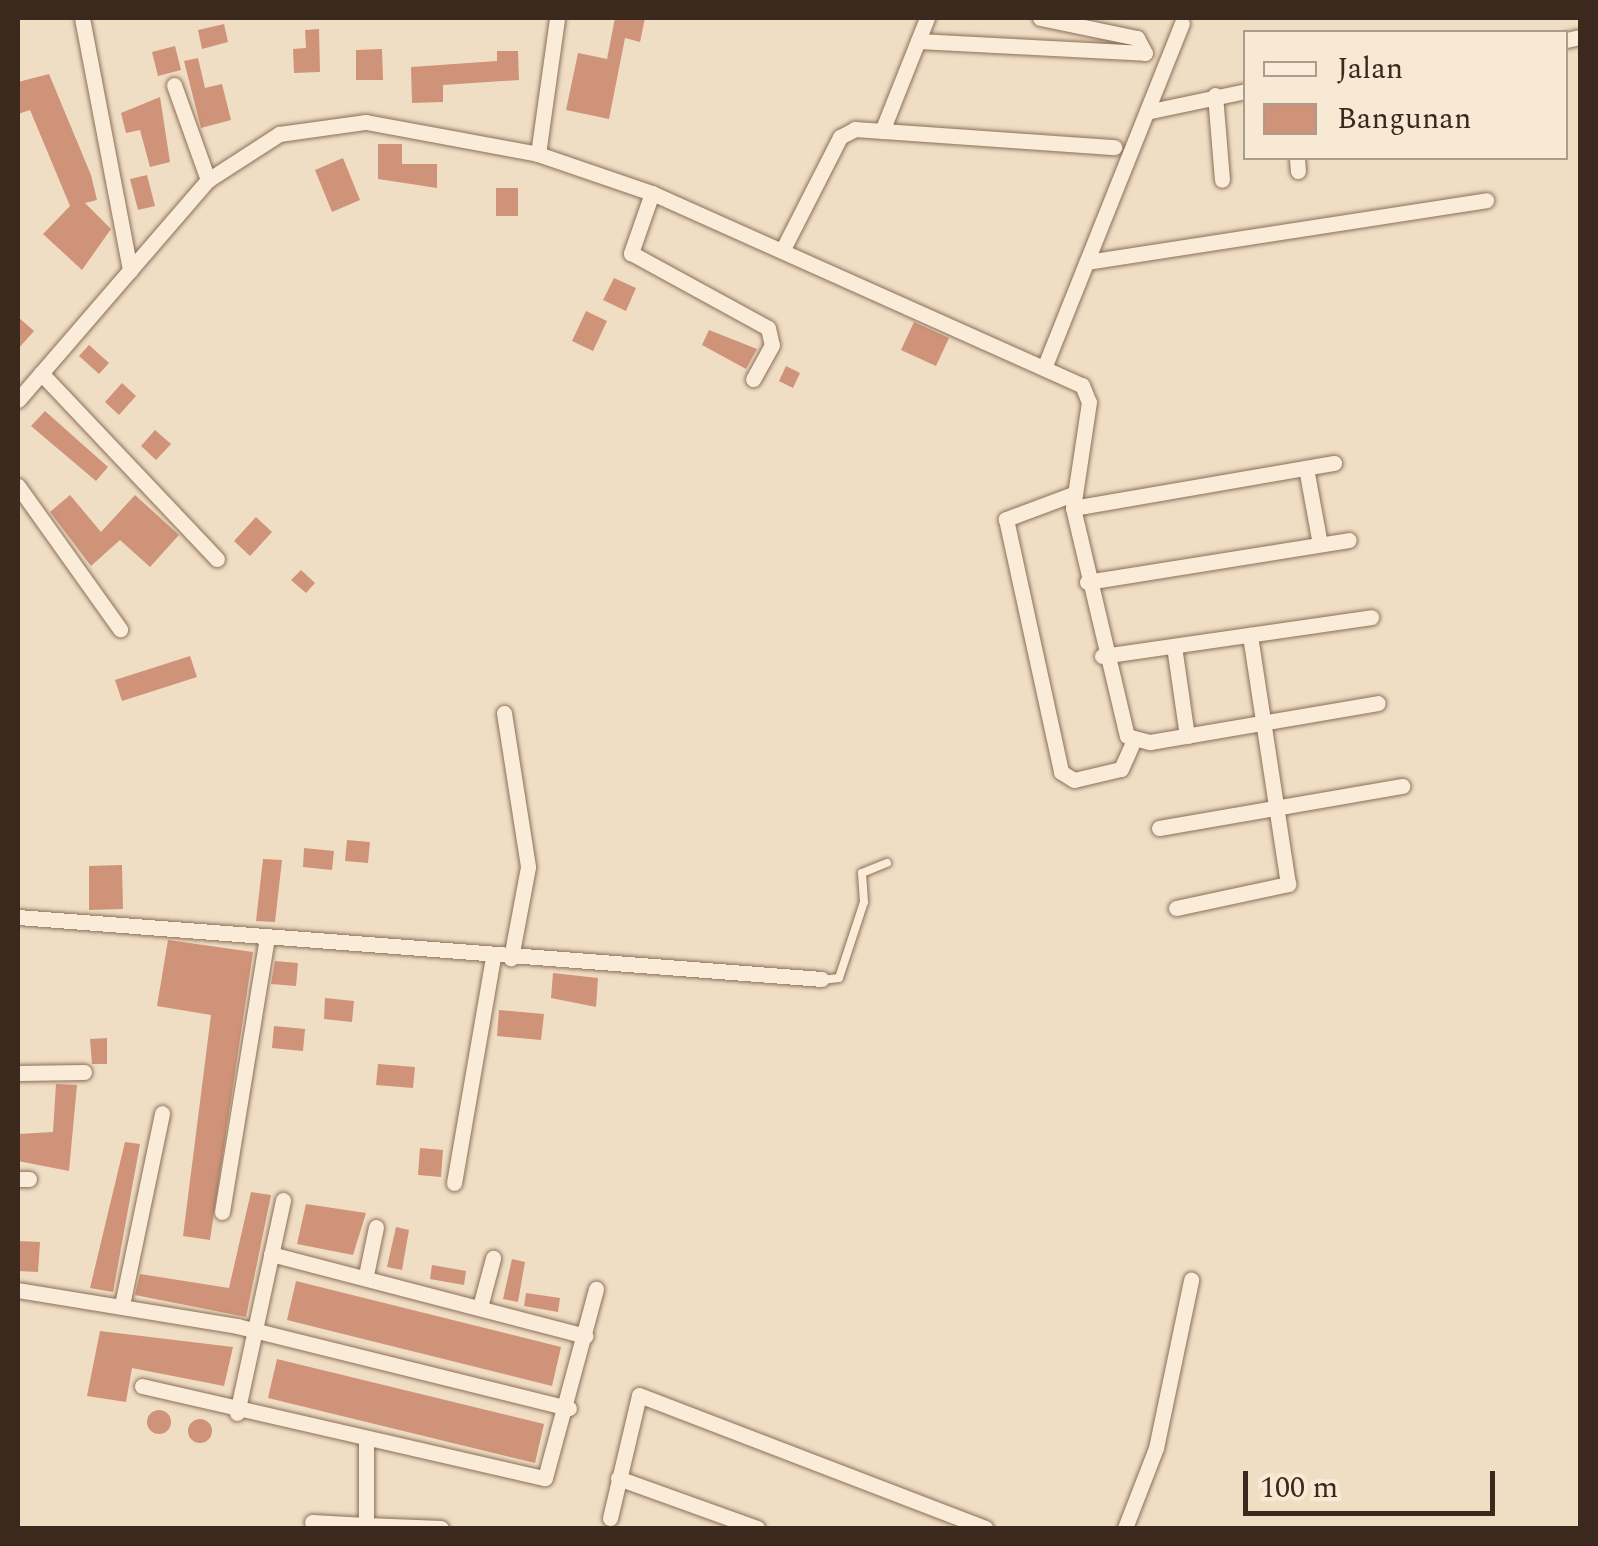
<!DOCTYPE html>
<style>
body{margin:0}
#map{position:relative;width:1598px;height:1546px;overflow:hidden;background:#f0dec4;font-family:Spectral,serif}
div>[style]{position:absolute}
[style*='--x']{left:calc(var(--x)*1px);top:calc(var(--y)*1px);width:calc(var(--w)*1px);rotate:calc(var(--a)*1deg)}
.building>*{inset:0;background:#cf9379}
.round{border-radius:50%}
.roads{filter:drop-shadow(0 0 2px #8b6f5a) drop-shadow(0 0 2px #8b6f5a)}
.lane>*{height:8px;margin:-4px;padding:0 4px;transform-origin:4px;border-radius:4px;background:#faecd8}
.street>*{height:15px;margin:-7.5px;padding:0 7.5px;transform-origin:7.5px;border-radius:7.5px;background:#faecd8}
span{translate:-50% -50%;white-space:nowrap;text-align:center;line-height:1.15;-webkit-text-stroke:8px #f7e9d4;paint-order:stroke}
.frame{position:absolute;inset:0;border:20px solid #3b291e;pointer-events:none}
.legend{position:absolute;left:1243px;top:30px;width:325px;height:130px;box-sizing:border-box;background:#f7e9d4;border:2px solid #ac9c8b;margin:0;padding:12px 18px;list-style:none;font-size:30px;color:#3b291e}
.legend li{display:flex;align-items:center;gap:20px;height:50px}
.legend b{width:50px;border:2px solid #ac9c8b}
.scale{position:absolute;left:1243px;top:1471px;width:252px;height:45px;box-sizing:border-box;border:5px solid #3b291e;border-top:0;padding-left:12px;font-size:30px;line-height:35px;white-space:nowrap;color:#3b291e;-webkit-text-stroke:8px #f7e9d4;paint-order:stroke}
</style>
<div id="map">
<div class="building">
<div style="clip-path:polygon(615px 18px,645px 18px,640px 42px,625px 38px,609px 119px,566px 110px,578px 53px,607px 59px)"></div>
<div style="clip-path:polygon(224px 24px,228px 42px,202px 49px,198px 30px)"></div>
<div style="clip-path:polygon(319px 29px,320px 72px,294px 73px,293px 49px,306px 48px,305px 30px)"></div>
<div style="clip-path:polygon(175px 46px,181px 70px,158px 76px,152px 52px)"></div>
<div style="clip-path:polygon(382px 49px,383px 80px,356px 80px,356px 50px)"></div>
<div style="clip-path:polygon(497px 51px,518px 51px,519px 80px,443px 85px,443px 102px,412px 103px,411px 67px,497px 61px)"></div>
<div style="clip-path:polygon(198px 58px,205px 88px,222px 84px,231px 120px,201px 128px,184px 61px)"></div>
<div style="clip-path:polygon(49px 74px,91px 175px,97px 200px,85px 203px,111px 229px,82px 270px,43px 234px,70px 206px,30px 110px,18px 114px,18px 82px)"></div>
<div style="clip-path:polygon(160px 97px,170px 162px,150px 167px,140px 130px,126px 133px,121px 113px)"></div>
<div style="clip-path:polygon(378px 144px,402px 144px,402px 164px,437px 164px,437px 188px,378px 179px)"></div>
<div style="clip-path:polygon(343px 158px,360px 200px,332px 212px,315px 170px)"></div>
<div style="clip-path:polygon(147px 175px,155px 206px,138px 210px,130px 179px)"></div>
<div style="clip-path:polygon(496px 188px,518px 188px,518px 216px,496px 216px)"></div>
<div style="clip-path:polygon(614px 278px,636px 288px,626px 311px,603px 300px)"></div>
<div style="clip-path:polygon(586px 311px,607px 321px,593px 351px,572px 341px)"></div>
<div style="clip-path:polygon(18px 317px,34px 331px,18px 349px)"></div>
<div style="clip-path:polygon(914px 322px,949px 338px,936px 366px,901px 350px)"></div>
<div style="clip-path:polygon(709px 330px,757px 349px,746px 369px,702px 345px)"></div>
<div style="clip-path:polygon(89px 345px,109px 363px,99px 374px,79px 356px)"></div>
<div style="clip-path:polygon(786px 366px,800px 373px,793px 388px,779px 381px)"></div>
<div style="clip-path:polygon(122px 383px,136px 396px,119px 415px,105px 402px)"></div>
<div style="clip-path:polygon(45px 411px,108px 467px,96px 481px,31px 426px)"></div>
<div style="clip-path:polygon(155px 430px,171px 444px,156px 460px,141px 446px)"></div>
<div style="clip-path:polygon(70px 495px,101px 532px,135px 495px,179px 535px,150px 567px,120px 540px,91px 566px,50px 512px)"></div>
<div style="clip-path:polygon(256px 517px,272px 532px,250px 556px,234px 541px)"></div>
<div style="clip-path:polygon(301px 570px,315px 583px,306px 593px,291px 580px)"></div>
<div style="clip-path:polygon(190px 656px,197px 677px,122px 701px,115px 680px)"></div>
<div style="clip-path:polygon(347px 840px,370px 842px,368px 863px,345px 861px)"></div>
<div style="clip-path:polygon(304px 848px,334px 851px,332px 870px,303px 867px)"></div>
<div style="clip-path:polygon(263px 859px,282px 860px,275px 922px,256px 921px)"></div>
<div style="clip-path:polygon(122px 865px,123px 909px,89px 910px,89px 866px)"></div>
<div style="clip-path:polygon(168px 940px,253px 952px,210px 1240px,183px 1236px,211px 1015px,157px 1006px)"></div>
<div style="clip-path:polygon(275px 961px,298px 963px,296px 986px,271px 984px)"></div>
<div style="clip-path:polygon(553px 973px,598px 978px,596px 1007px,551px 998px)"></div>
<div style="clip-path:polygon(325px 998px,354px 1001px,352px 1022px,324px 1019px)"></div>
<div style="clip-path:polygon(499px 1010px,544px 1014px,541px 1040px,497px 1036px)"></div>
<div style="clip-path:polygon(274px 1026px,305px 1029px,303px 1051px,272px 1048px)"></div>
<div style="clip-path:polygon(107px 1038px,107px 1064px,92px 1064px,90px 1039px)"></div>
<div style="clip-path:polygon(378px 1064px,415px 1067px,413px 1088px,376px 1085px)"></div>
<div style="clip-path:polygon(56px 1084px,77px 1085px,69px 1171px,18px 1161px,18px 1134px,53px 1132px)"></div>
<div style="clip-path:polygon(125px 1142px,140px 1144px,113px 1292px,90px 1288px)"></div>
<div style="clip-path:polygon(420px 1148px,443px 1150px,441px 1177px,418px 1175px)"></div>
<div style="clip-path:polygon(251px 1192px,271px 1195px,246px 1317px,135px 1295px,140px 1274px,229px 1288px)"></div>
<div style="clip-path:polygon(306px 1204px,366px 1213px,353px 1255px,297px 1244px)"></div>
<div style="clip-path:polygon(396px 1227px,409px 1230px,402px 1270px,387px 1267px)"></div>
<div style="clip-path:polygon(18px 1241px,40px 1242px,38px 1272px,18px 1271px)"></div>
<div style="clip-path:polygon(512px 1259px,525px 1262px,518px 1302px,503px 1299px)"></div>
<div style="clip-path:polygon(432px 1265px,466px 1271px,464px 1285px,430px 1279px)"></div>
<div style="clip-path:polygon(296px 1281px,561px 1347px,552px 1386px,287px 1320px)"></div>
<div style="clip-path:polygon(526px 1293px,560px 1298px,558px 1312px,524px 1306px)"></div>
<div style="clip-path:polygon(100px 1331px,233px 1347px,224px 1386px,132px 1368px,126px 1402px,87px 1396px)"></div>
<div style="clip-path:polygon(277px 1359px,544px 1424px,535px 1463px,268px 1398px)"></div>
<div class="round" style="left:147px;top:1410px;width:24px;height:24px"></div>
<div class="round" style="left:188px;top:1419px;width:24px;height:24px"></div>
</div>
<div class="roads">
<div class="lane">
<div style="--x:822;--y:980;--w:17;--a:-7"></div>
<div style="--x:839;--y:978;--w:80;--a:-71.8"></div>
<div style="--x:864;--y:902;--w:29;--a:-94"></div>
<div style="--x:862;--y:873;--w:27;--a:-22"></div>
</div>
<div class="street">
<div style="--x:82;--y:18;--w:257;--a:79.2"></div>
<div style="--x:1566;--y:40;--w:14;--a:-12"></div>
<div style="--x:918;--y:41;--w:227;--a:3"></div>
<div style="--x:1145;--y:53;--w:17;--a:-118"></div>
<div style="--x:1137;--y:38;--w:99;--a:-168.3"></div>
<div style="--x:174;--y:85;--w:101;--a:70.3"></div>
<div style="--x:1215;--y:95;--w:85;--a:85.3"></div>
<div style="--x:1151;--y:111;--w:97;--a:-11.9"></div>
<div style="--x:882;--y:131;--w:122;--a:-68.3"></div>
<div style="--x:538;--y:154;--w:120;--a:18.9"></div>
<div style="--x:652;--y:193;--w:471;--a:24.1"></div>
<div style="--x:1082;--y:385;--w:18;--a:68"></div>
<div style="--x:1089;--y:402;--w:107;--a:98.6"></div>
<div style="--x:1073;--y:508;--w:234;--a:76.7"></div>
<div style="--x:1127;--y:736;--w:24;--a:15"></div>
<div style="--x:1150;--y:742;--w:231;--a:-9.7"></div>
<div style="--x:1297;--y:158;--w:13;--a:86"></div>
<div style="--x:652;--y:193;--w:64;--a:109.3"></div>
<div style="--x:631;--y:253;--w:156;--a:28.7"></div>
<div style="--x:768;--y:328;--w:17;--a:77"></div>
<div style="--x:772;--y:345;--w:39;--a:119"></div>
<div style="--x:783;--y:249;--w:126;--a:-63"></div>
<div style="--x:840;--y:137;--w:17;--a:-28"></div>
<div style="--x:855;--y:129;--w:260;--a:4"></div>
<div style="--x:1087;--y:262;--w:404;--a:-8.8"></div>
<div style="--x:1046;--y:363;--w:366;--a:-68.2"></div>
<div style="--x:41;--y:373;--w:256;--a:46.6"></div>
<div style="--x:18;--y:400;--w:291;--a:-49.2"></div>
<div style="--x:208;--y:180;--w:85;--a:-32.9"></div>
<div style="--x:279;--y:134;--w:88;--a:-7.9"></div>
<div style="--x:366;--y:122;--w:175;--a:10.5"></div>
<div style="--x:538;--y:154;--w:137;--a:-82"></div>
<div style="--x:1306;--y:468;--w:77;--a:79.6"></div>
<div style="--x:18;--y:486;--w:176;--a:54.5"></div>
<div style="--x:1073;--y:494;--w:72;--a:159.5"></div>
<div style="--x:1006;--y:519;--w:259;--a:77.7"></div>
<div style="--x:1061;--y:772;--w:15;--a:32"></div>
<div style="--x:1074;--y:780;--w:48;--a:-13.2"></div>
<div style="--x:1121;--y:769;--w:32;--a:-66"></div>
<div style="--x:1073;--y:508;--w:265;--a:-9.8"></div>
<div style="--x:1087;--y:582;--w:265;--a:-9.1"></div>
<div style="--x:1174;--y:646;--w:91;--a:81.8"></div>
<div style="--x:1102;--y:656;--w:272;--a:-8.2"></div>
<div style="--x:504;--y:713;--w:156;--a:81.1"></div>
<div style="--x:528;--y:867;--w:93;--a:100.6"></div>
<div style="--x:1159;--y:828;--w:247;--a:-9.8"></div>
<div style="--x:1176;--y:908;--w:115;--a:-12.1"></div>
<div style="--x:1288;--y:884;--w:252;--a:-98.7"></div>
<div style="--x:18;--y:917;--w:806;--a:4.41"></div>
<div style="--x:18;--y:1073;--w:66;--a:-0.9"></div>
<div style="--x:18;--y:1179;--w:11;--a:0"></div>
<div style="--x:454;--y:1183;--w:229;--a:-80.2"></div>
<div style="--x:222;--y:1212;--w:278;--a:-80.7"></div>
<div style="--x:271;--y:1254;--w:325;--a:14.6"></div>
<div style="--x:366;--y:1275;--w:49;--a:-78.2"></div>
<div style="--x:18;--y:1290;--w:222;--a:9.3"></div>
<div style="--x:237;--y:1326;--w:342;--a:13.9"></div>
<div style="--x:122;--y:1305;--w:196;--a:-78.2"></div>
<div style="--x:480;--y:1307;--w:51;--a:-75.1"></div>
<div style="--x:142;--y:1386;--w:413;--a:12.9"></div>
<div style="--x:545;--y:1478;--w:196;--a:-74.9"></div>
<div style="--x:237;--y:1413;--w:218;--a:-77.8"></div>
<div style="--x:366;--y:1441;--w:84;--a:90"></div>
<div style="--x:366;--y:1525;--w:75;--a:2.3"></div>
<div style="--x:618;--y:1478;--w:148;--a:19.8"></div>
<div style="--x:610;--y:1518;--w:126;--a:-76.7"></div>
<div style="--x:639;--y:1395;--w:371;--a:21"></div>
<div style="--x:312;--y:1522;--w:54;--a:3.2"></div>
<div style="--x:1125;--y:1528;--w:86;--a:-68.8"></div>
<div style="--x:1156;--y:1448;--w:172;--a:-78.2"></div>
</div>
</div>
<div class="frame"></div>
<ul class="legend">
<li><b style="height:12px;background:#faecd8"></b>Jalan</li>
<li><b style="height:28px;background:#cf9379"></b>Bangunan</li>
</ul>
<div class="scale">100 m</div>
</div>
